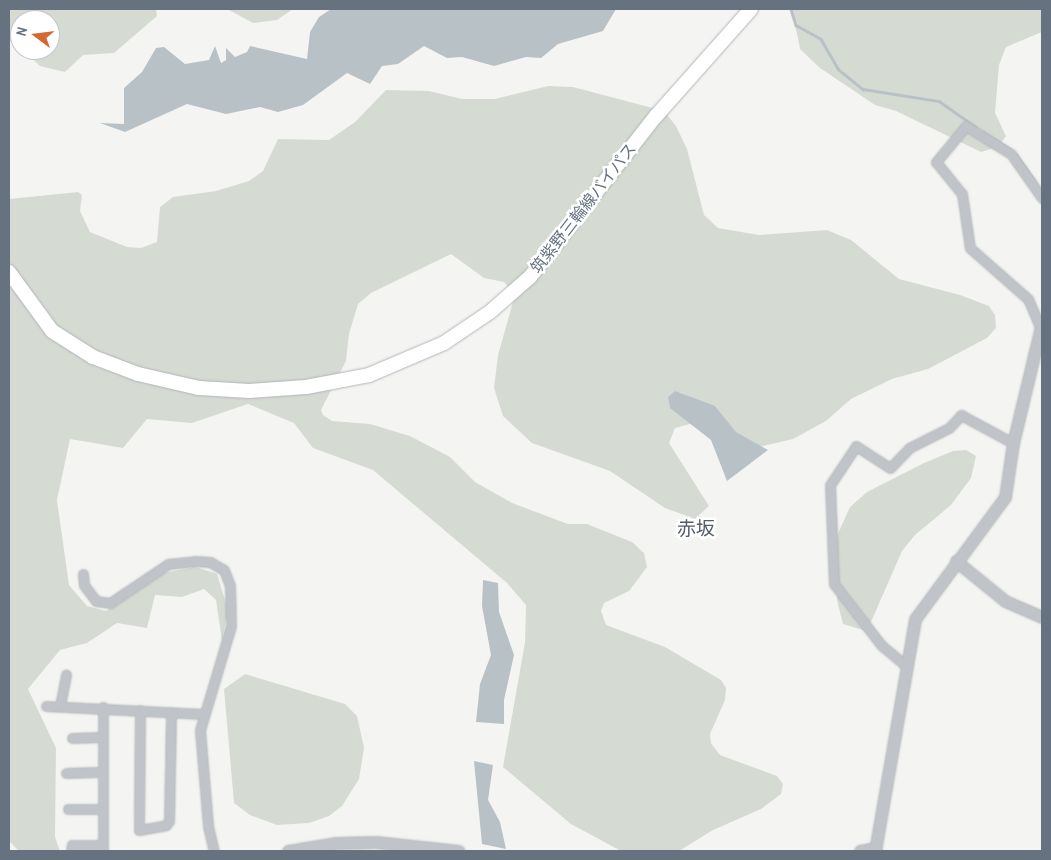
<!DOCTYPE html>
<meta charset="utf-8">
<style>
body{margin:0}
#map{position:relative;width:1051px;height:860px;overflow:hidden;background:#f4f5f2;font-family:"Archivo Narrow","Noto Sans JP",sans-serif}
div>[style]{position:absolute}
[style*='--x']{left:calc(var(--x)*1px);top:calc(var(--y)*1px);width:calc(var(--w)*1px);rotate:calc(var(--a)*1deg)}
.green>*{inset:0;background:#d5dbd3}
.water>*{inset:0;background:#b8c1c6}
.stream>*{height:2.5px;margin:-1.25px;padding:0 1.25px;transform-origin:1.25px;border-radius:1.25px;background:#b8c1c6}
.roads{filter:drop-shadow(0 0 1px #b2b5b9) drop-shadow(0 0 1px #b2b5b9)}
.minor>*{height:9px;margin:-4.5px;padding:0 4.5px;transform-origin:4.5px;border-radius:4.5px;background:#c0c3c7}
.tertiary>*{height:11px;margin:-5.5px;padding:0 5.5px;transform-origin:5.5px;border-radius:5.5px;background:#c0c3c7}
.primary>*{height:14px;margin:-7px;padding:0 7px;transform-origin:7px;border-radius:7px;background:#fff}
span{translate:-50% -50%;white-space:nowrap;text-align:center;line-height:1.15;-webkit-text-stroke:5px #fff;paint-order:stroke}
.street-label{font-size:16px;color:#667280}
.quarter-label{font-size:19px;color:#545c66}
.frame{position:absolute;inset:0;border:10px solid #667280;pointer-events:none}
.north{position:absolute;left:10px;top:10px;width:50px;height:50px;box-sizing:border-box;background:#fff;border:1px solid #c2c7cc;border-radius:50%;rotate:285deg;font-size:14px;font-weight:700;line-height:20px;text-align:center;color:#667280}
.north::after{content:'';display:block;margin:auto;width:18px;height:22px;background:#d36933;clip-path:polygon(50% 0,100% 100%,50% 72%,0 100%)}
</style>
<div id="map">
<div class="green">
<div style="clip-path:polygon(9px 9px,156px 9px,157px 16px,114px 53px,83px 55px,65px 72px,40px 66px,23px 50px,50px 50px,50px 20px,20px 20px,20px 48px,9px 40px)"></div>
<div style="clip-path:polygon(227px 9px,293px 9px,277px 20px,253px 23px)"></div>
<div style="clip-path:polygon(792px 9px,1042px 9px,1042px 32px,1006px 47px,999px 65px,995px 113px,1006px 136px,998px 147px,981px 152px,896px 111px,875px 105px,820px 68px,800px 49px)"></div>
<div style="clip-path:polygon(548px 86px,573px 87px,664px 111px,676px 126px,687px 149px,704px 215px,718px 228px,759px 235px,827px 230px,851px 240px,899px 279px,960px 295px,989px 306px,995px 315px,996px 328px,987px 338px,928px 369px,892px 379px,851px 399px,826px 421px,793px 439px,759px 447px,690px 424px,675px 428px,669px 443px,709px 506px,695px 519px,665px 508px,610px 471px,532px 443px,503px 416px,494px 388px,498px 355px,515px 295px,504px 282px,484px 278px,451px 254px,371px 293px,358px 304px,349px 334px,346px 361px,321px 410px,323px 415px,332px 421px,370px 424px,410px 436px,450px 457px,475px 482px,512px 503px,568px 524px,587px 524px,632px 542px,644px 553px,647px 567px,629px 591px,604px 603px,601px 611px,606px 625px,665px 647px,721px 680px,726px 688px,725px 700px,710px 734px,711px 743px,720px 755px,777px 776px,783px 784px,781px 794px,761px 809px,713px 830px,679px 851px,621px 851px,571px 824px,503px 767px,525px 642px,526px 605px,507px 583px,373px 470px,313px 448px,294px 423px,248px 404px,192px 423px,147px 419px,123px 448px,70px 439px,57px 500px,69px 585px,87px 606px,106px 611px,162px 573px,196px 567px,217px 574px,228px 610px,222px 641px,216px 600px,204px 589px,182px 597px,155px 595px,147px 628px,117px 623px,87px 643px,60px 650px,28px 689px,56px 748px,55px 837px,60px 851px,19px 851px,9px 841px,9px 199px,78px 192px,82px 195px,80px 211px,90px 232px,127px 247px,141px 248px,157px 242px,160px 207px,173px 197px,216px 191px,249px 181px,263px 171px,278px 139px,329px 140px,355px 122px,386px 90px,429px 91px,462px 99px,495px 99px)"></div>
<div style="clip-path:polygon(966px 450px,976px 456px,971px 478px,951px 505px,915px 535px,902px 551px,871px 622px,863px 630px,843px 624px,837px 600px,836px 538px,850px 507px,867px 492px,924px 463px,953px 451px)"></div>
<div style="clip-path:polygon(245px 674px,345px 704px,357px 716px,364px 748px,359px 779px,342px 806px,329px 816px,309px 823px,277px 825px,250px 815px,234px 803px,224px 689px)"></div>
</div>
<div class="water">
<div style="clip-path:polygon(331px 9px,616px 9px,603px 31px,558px 44px,541px 58px,526px 57px,494px 66px,462px 57px,447px 58px,424px 46px,398px 64px,382px 66px,370px 84px,347px 73px,303px 105px,278px 112px,260px 107px,226px 114px,187px 104px,125px 132px,100px 123px,124px 124px,124px 88px,142px 72px,156px 48px,164px 47px,185px 64px,209px 60px,215px 46px,221px 63px,226px 60px,226px 48px,235px 57px,247px 52px,250px 46px,307px 59px,310px 32px,319px 17px)"></div>
<div style="clip-path:polygon(675px 391px,715px 406px,736px 432px,768px 450px,727px 481px,711px 440px,670px 408px,668px 397px)"></div>
<div style="clip-path:polygon(483px 580px,498px 583px,499px 612px,514px 655px,504px 700px,504px 724px,476px 722px,480px 684px,491px 655px,482px 606px)"></div>
<div style="clip-path:polygon(474px 761px,493px 765px,488px 800px,500px 822px,506px 849px,482px 844px)"></div>
</div>
<div class="stream">
<div style="--x:791;--y:9;--w:17;--a:73"></div>
<div style="--x:796;--y:25;--w:29;--a:29"></div>
<div style="--x:821;--y:39;--w:34;--a:60"></div>
<div style="--x:838;--y:69;--w:32;--a:39"></div>
<div style="--x:863;--y:89;--w:77;--a:9"></div>
<div style="--x:939;--y:101;--w:45;--a:35.1"></div>
<div style="--x:983;--y:132;--w:32;--a:32"></div>
<div style="--x:1016;--y:154;--w:32;--a:55"></div>
</div>
<div class="roads">
<div class="minor">
<div style="--x:1040;--y:327;--w:30;--a:-113"></div>
<div style="--x:1028;--y:299;--w:77;--a:-138.7"></div>
<div style="--x:970;--y:248;--w:55;--a:-98.4"></div>
<div style="--x:962;--y:194;--w:41;--a:-129.1"></div>
<div style="--x:936;--y:162;--w:47;--a:-50.2"></div>
<div style="--x:966;--y:126;--w:53;--a:31.9"></div>
<div style="--x:1011;--y:154;--w:54;--a:54.8"></div>
<div style="--x:83;--y:574;--w:11;--a:85"></div>
<div style="--x:84;--y:585;--w:20;--a:53"></div>
<div style="--x:96;--y:601;--w:14;--a:8"></div>
<div style="--x:110;--y:603;--w:70;--a:-33.9"></div>
<div style="--x:168;--y:564;--w:27;--a:-6"></div>
<div style="--x:195;--y:561;--w:15;--a:4"></div>
<div style="--x:210;--y:562;--w:16;--a:30"></div>
<div style="--x:224;--y:570;--w:17;--a:69"></div>
<div style="--x:230;--y:586;--w:40;--a:88.6"></div>
<div style="--x:231;--y:626;--w:109;--a:106.6"></div>
<div style="--x:200;--y:730;--w:96;--a:85.2"></div>
<div style="--x:208;--y:826;--w:26;--a:77"></div>
<div style="--x:905;--y:665;--w:30;--a:-140"></div>
<div style="--x:882;--y:646;--w:78;--a:-127.7"></div>
<div style="--x:834;--y:584;--w:99;--a:-92.3"></div>
<div style="--x:830;--y:485;--w:47;--a:-56.3"></div>
<div style="--x:856;--y:446;--w:40;--a:32.9"></div>
<div style="--x:890;--y:468;--w:28;--a:-46"></div>
<div style="--x:909;--y:448;--w:45;--a:-26.6"></div>
<div style="--x:949;--y:428;--w:18;--a:-47"></div>
<div style="--x:961;--y:415;--w:59;--a:28.3"></div>
<div style="--x:46;--y:706;--w:157;--a:2.9"></div>
<div style="--x:60;--y:706;--w:32;--a:-79"></div>
<div style="--x:140;--y:710;--w:120;--a:90.5"></div>
<div style="--x:139;--y:830;--w:27;--a:-10"></div>
<div style="--x:166;--y:825;--w:5;--a:-53"></div>
<div style="--x:169;--y:821;--w:109;--a:-88.9"></div>
<div style="--x:72;--y:738;--w:31;--a:-2"></div>
<div style="--x:66;--y:773;--w:37;--a:-2"></div>
<div style="--x:68;--y:809;--w:34;--a:0"></div>
<div style="--x:71;--y:851;--w:6;--a:-81"></div>
<div style="--x:72;--y:845;--w:30;--a:0"></div>
<div style="--x:103;--y:851;--w:144;--a:-90"></div>
</div>
<div class="tertiary">
<div style="--x:956;--y:561;--w:63;--a:39.2"></div>
<div style="--x:1005;--y:601;--w:40;--a:23.4"></div>
<div style="--x:288;--y:851;--w:49;--a:-9.5"></div>
<div style="--x:336;--y:843;--w:40;--a:-1.4"></div>
<div style="--x:376;--y:842;--w:83;--a:6.2"></div>
<div style="--x:860;--y:851;--w:16;--a:-11"></div>
<div style="--x:875;--y:851;--w:235;--a:-80.2"></div>
<div style="--x:915;--y:619;--w:152;--a:-53.6"></div>
<div style="--x:1005;--y:497;--w:55;--a:-81.6"></div>
<div style="--x:1013;--y:443;--w:124;--a:-76.5"></div>
</div>
<div class="primary">
<div style="--x:9;--y:272;--w:73;--a:53.9"></div>
<div style="--x:52;--y:331;--w:49;--a:32.4"></div>
<div style="--x:93;--y:357;--w:48;--a:20.7"></div>
<div style="--x:138;--y:374;--w:63;--a:12.9"></div>
<div style="--x:199;--y:388;--w:50;--a:3.4"></div>
<div style="--x:249;--y:391;--w:57;--a:-4"></div>
<div style="--x:306;--y:387;--w:64;--a:-10.8"></div>
<div style="--x:369;--y:375;--w:82;--a:-23.1"></div>
<div style="--x:444;--y:343;--w:55;--a:-34"></div>
<div style="--x:490;--y:312;--w:53;--a:-41.2"></div>
<div style="--x:530;--y:277;--w:204;--a:-52"></div>
<div style="--x:656;--y:116;--w:143;--a:-48.4"></div>
</div>
</div>
<div class="street-label">
<span style="left:583px;top:208px;rotate:-52deg">筑紫野三輪線バイパス</span>
</div>
<div class="quarter-label">
<span style="left:696px;top:529px">赤坂</span>
</div>
<div class="frame"></div>
<div class="north">N</div>
</div>
